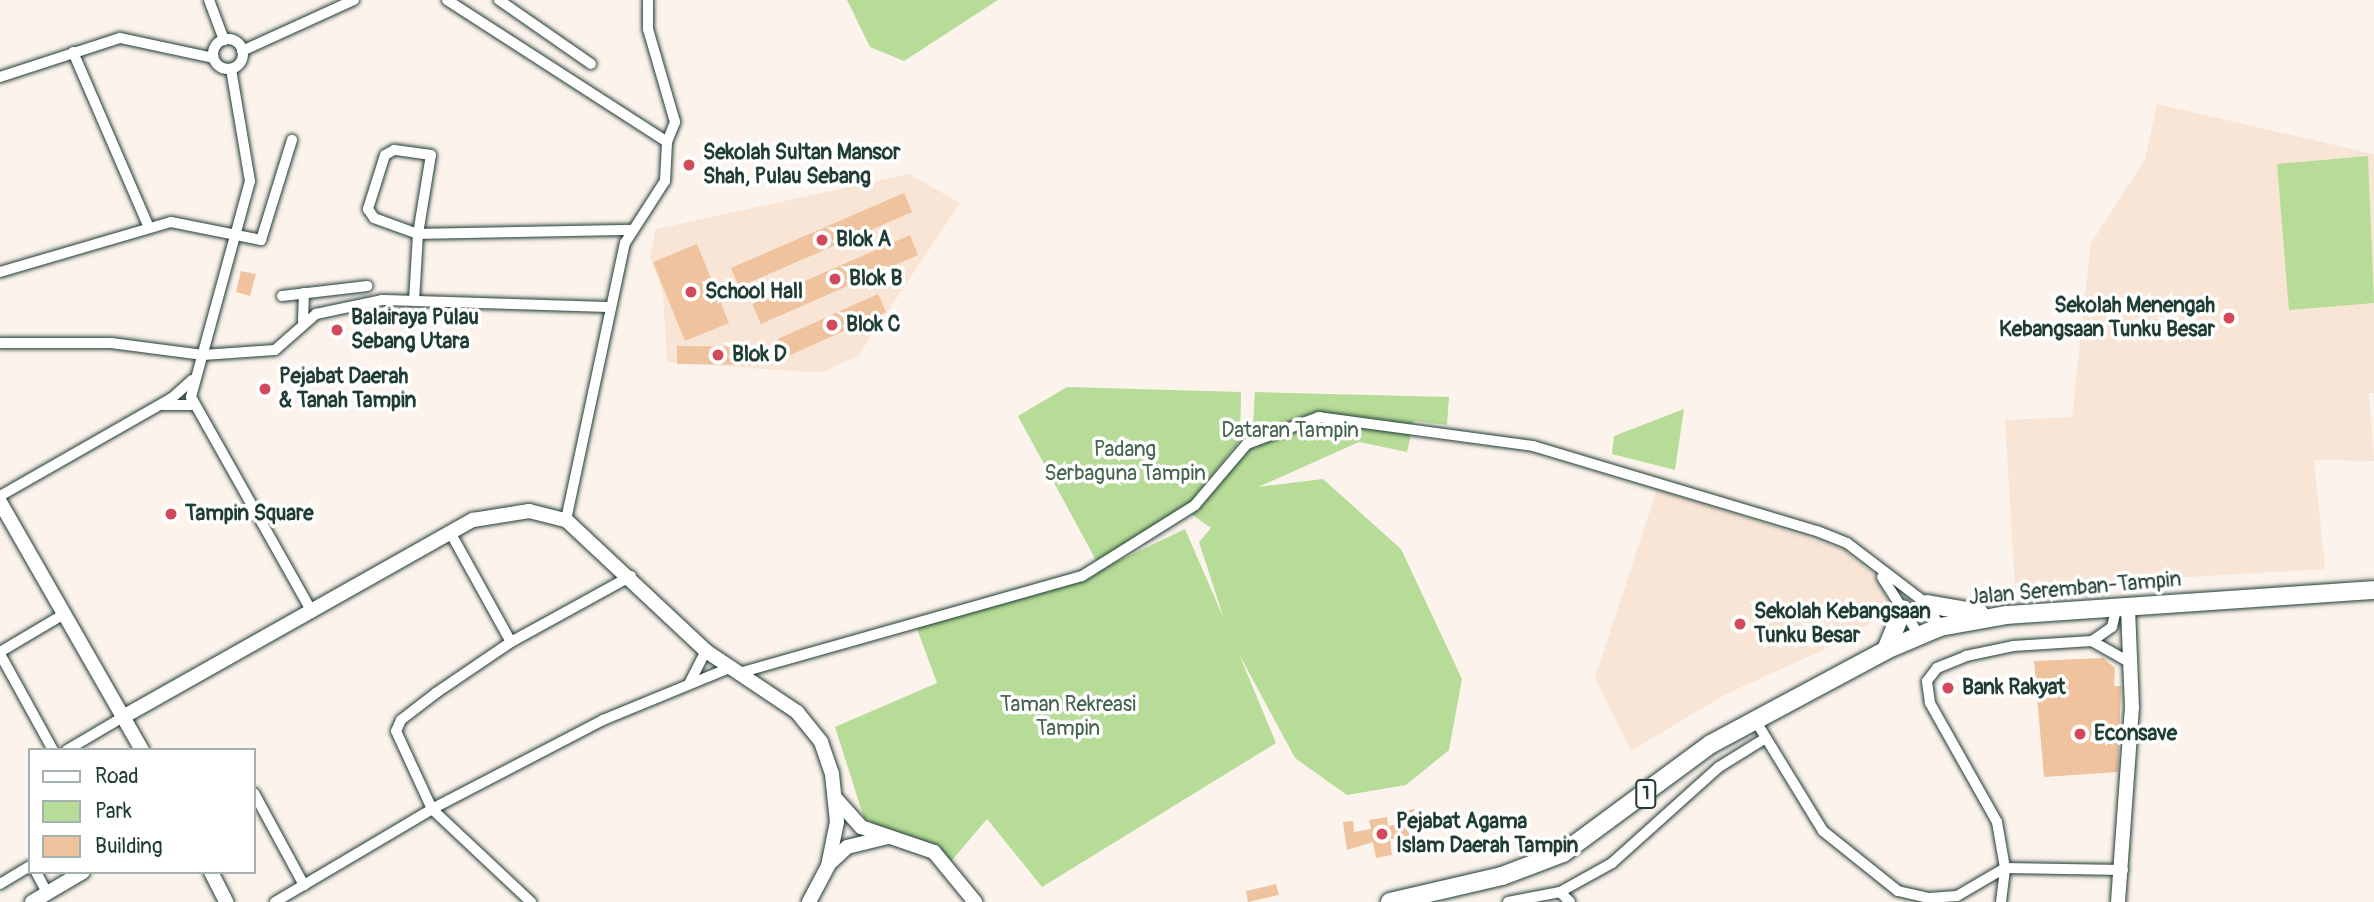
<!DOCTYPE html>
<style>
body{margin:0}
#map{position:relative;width:2374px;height:902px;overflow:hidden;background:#fcf3ec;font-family:Pangolin,sans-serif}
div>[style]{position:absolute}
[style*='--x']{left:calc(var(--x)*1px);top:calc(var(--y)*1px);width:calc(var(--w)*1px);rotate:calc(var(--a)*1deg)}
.built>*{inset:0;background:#f8e5d5}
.green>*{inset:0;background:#b6dc98}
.building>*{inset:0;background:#eec39e}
.roads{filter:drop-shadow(0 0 2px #1f3d34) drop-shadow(0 0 2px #1f3d34)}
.minor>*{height:10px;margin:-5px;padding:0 5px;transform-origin:5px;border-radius:5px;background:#fff}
.minor>.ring{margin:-5px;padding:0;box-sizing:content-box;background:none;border:10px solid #fff;border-radius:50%}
.tertiary>*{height:14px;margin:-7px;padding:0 7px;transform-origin:7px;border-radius:7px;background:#fff}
.trunk>*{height:18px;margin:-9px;padding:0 9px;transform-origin:9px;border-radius:9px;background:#fff}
.dots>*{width:19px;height:19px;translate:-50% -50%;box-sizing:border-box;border:4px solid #fff;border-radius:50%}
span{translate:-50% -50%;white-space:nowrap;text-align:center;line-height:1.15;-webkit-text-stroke:7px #fff;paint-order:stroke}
.shield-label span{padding:2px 5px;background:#fff;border:2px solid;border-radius:5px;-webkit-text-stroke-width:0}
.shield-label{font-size:19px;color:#1f3d34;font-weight:700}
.poi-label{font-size:21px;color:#1f3d34;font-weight:700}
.left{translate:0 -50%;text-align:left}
.right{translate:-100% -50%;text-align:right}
.park-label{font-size:21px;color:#45654d}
.street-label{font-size:21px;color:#1f3d34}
.legend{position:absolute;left:28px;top:748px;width:228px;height:126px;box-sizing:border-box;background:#fff;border:2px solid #a5b1ae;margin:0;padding:9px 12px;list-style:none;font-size:21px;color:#1f3d34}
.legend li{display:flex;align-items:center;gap:14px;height:35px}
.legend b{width:35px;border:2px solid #a5b1ae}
</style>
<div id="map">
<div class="built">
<div style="clip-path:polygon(2157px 104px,2374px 154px,2374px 393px,2369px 393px,2374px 461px,2314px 460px,2325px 569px,2015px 587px,2005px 420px,2072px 417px,2091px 243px,2145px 160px)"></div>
<div style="clip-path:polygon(909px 174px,960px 203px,858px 356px,820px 373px,667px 362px,663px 293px,650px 257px,656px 229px)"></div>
<div style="clip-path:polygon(1657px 489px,1845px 550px,1874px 575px,1893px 608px,1843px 641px,1726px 694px,1631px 751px,1595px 678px)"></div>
</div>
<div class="green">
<div style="clip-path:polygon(847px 0,998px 0,904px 61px,870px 47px)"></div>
<div style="clip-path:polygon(2368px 156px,2374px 303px,2289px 310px,2277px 164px)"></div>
<div style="clip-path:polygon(1067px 387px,1241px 392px,1240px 440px,1187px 508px,1098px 564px,1018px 416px)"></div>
<div style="clip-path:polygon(1255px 392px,1449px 397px,1447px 425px,1414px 421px,1407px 452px,1359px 442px,1258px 487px,1323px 479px,1401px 549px,1462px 679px,1449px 750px,1406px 785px,1347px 795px,1295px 758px,1239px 654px,1276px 743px,1042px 887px,987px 819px,948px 865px,864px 818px,835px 727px,937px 683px,916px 626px,1091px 574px,1185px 529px,1224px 619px,1199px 542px,1211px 528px,1187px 511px,1252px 443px)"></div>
<div style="clip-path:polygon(1684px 409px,1675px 470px,1612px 454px,1614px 436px)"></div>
</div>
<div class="building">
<div style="clip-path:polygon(904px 193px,912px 212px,739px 287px,731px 268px)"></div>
<div style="clip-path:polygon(910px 235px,918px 255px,761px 324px,752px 304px)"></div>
<div style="clip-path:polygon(697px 244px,729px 323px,685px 341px,653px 262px)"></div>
<div style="clip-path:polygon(241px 271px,256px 274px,250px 296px,236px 292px)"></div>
<div style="clip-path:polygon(878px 294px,886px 312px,786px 357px,778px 339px)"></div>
<div style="clip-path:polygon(677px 346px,759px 347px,758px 365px,677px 364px)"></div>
<div style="clip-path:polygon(2103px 658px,2115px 668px,2114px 686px,2121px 686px,2118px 772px,2044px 777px,2034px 661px)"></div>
<div style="clip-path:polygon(1415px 809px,1420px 838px,1390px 839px,1392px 855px,1376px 858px,1373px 842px,1347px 850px,1343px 822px,1353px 821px,1354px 832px,1371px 829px,1369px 820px,1387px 817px,1388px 826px,1405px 823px,1403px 811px)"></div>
<div style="clip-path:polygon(1276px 884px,1279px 895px,1248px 902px,1246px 891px)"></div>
</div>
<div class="roads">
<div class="minor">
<div style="--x:209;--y:0;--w:43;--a:69.4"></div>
<div style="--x:447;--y:0;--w:262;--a:32.8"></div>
<div style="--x:499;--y:0;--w:112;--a:34.8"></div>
<div class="ring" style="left:213px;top:39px;width:20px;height:20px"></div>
<div style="--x:242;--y:51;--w:123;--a:-24.5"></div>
<div style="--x:73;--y:52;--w:189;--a:66.6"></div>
<div style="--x:231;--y:69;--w:114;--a:80.4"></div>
<div style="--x:250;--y:181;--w:224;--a:105.3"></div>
<div style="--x:191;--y:397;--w:247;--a:60.6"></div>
<div style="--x:0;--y:77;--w:126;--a:-18"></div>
<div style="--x:120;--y:38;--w:95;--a:12.1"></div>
<div style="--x:0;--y:272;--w:178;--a:-16.3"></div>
<div style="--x:171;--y:222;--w:92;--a:11.3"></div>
<div style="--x:261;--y:240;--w:105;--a:-72.8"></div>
<div style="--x:282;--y:296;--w:86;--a:-6.7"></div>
<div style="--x:414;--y:301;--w:67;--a:-86.6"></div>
<div style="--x:418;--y:234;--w:80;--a:-80.7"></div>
<div style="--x:431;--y:155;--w:37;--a:-172"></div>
<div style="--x:394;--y:150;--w:10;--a:151"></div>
<div style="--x:385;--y:155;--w:57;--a:107.5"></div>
<div style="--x:368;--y:209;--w:11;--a:56"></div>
<div style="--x:374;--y:218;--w:47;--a:20"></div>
<div style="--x:418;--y:234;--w:213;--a:-1.1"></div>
<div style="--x:303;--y:321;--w:28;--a:-88"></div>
<div style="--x:0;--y:343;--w:111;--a:0"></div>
<div style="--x:111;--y:343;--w:93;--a:7.4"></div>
<div style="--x:203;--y:355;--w:72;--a:-4"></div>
<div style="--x:275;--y:350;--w:55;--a:-41.3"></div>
<div style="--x:316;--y:314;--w:67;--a:-12"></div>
<div style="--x:382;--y:300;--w:229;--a:1.8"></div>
<div style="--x:163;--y:405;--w:31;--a:0"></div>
<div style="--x:0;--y:496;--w:198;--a:-29.7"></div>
<div style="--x:172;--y:398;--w:27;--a:-42"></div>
<div style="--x:566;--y:520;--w:283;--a:-78"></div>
<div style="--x:625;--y:243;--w:74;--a:-57.2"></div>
<div style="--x:665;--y:181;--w:39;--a:-87"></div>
<div style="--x:667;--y:142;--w:22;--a:-68"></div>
<div style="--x:675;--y:122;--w:97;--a:-106.2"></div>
<div style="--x:648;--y:29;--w:29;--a:-90"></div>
<div style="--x:450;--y:532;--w:126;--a:61"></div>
<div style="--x:511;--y:642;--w:137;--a:-28.8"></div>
<div style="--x:1882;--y:577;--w:69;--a:57.5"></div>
<div style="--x:2092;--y:641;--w:43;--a:29.6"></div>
<div style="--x:511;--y:642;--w:91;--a:145.8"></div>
<div style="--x:436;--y:693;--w:44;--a:142.4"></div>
<div style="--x:401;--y:720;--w:12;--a:114"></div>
<div style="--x:396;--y:731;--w:86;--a:65.2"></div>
<div style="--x:432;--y:809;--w:136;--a:43.2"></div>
<div style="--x:0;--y:652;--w:74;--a:-30.7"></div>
<div style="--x:0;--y:654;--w:110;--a:61.1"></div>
<div style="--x:739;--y:673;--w:356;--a:-15.8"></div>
<div style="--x:1082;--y:576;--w:133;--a:-32.1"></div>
<div style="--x:1195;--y:505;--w:80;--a:-49.6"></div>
<div style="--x:1247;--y:444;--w:77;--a:-20.6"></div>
<div style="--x:1319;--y:417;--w:216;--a:7.7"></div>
<div style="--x:1533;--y:446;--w:296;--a:16.7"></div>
<div style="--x:1817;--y:531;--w:32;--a:22"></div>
<div style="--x:1847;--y:543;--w:101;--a:37.3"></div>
<div style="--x:1927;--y:604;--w:26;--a:61"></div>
<div style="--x:690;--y:682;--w:35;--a:-63"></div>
<div style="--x:1755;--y:720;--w:130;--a:58.5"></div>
<div style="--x:1823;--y:831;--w:96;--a:38.7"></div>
<div style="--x:1898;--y:891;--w:32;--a:13"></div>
<div style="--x:1929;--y:898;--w:28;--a:-4"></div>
<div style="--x:1957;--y:896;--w:56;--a:-30.3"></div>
<div style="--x:2005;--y:868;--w:118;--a:1"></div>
<div style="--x:67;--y:750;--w:65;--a:-30.5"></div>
<div style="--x:254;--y:793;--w:105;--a:61.5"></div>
<div style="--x:36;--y:872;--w:24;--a:62"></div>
<div style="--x:0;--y:884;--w:35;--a:-31"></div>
<div style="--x:1560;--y:892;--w:14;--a:45"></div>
<div style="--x:275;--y:902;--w:182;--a:-30.6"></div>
<div style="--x:432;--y:809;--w:193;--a:-27.5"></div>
<div style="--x:603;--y:720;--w:136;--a:-22.4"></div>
<div style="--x:1508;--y:902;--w:53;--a:-10.9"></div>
<div style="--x:1560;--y:892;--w:60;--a:-29.1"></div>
<div style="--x:1612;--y:863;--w:144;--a:-41.9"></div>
<div style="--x:1719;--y:767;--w:55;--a:-31.7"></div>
<div style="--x:2001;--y:902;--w:34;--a:-83"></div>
<div style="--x:2005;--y:868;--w:47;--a:-99.9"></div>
<div style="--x:1997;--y:822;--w:137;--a:-119.4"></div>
<div style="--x:1930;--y:703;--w:22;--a:-98"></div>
<div style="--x:1927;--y:681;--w:16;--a:-52"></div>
<div style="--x:1937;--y:668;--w:31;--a:-22"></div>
<div style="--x:1966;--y:656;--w:48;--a:-12"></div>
<div style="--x:2013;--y:646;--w:79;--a:-3.6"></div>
<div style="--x:2092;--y:641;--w:24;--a:-35"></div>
<div style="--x:2112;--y:627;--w:17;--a:-77"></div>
</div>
<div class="tertiary">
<div style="--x:0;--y:502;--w:286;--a:60.2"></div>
<div style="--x:123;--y:717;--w:402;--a:-29.4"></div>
<div style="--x:473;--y:520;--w:57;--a:-9.1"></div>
<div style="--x:529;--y:511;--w:38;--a:14"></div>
<div style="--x:566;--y:520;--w:192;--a:43.1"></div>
<div style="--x:706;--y:651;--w:110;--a:33.8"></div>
<div style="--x:797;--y:712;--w:38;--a:51"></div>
<div style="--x:821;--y:742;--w:34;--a:71"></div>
<div style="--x:832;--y:774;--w:48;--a:84.1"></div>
<div style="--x:837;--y:822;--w:45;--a:101.6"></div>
<div style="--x:828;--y:866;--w:41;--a:117.8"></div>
<div style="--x:836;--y:799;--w:38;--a:48"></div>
<div style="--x:861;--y:827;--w:77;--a:18.9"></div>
<div style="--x:934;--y:852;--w:65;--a:50.6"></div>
<div style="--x:829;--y:864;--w:25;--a:-43"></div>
<div style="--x:847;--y:847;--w:42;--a:-13.7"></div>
<div style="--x:211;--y:872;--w:34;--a:63"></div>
<div style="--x:32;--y:902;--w:59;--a:-30.5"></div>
<div style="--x:2118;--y:902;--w:195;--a:-85.9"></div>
<div style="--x:2132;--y:708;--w:99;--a:-92.3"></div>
</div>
<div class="trunk">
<div style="--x:1927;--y:604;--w:53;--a:9.8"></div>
<div style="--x:1886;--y:650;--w:44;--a:-67.5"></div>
<div style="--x:1390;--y:902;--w:115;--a:-13.1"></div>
<div style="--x:1502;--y:876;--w:65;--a:-20.7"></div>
<div style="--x:1563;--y:853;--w:184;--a:-36.4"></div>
<div style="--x:1711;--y:744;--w:199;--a:-28.2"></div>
<div style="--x:1886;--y:650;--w:59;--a:-23.1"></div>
<div style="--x:1940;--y:627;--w:68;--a:-10.2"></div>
<div style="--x:2007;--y:615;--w:368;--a:-3.9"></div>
</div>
</div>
<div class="dots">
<div style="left:689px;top:165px;background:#d1495b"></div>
<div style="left:822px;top:240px;background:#d1495b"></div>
<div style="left:835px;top:279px;background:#d1495b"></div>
<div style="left:691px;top:292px;background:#d1495b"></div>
<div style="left:2229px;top:318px;background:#d1495b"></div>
<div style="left:832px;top:325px;background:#d1495b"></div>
<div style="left:337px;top:330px;background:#d1495b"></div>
<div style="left:718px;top:355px;background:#d1495b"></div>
<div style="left:265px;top:389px;background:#d1495b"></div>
<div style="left:171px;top:514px;background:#d1495b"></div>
<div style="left:1740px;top:624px;background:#d1495b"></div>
<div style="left:1948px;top:688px;background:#d1495b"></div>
<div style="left:2080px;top:734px;background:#d1495b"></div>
<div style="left:1382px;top:834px;background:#d1495b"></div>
</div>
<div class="shield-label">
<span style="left:1646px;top:794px">1</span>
</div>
<div class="poi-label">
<span class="left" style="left:703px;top:165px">Sekolah Sultan Mansor<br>Shah, Pulau Sebang</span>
<span class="left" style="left:836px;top:240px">Blok A</span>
<span class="left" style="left:849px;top:279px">Blok B</span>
<span class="left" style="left:705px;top:292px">School Hall</span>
<span class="right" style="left:2215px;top:318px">Sekolah Menengah<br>Kebangsaan Tunku Besar</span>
<span class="left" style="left:351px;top:330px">Balairaya Pulau<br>Sebang Utara</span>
<span class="left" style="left:846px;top:325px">Blok C</span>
<span class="left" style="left:732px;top:355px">Blok D</span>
<span class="left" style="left:279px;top:389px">Pejabat Daerah<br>&amp; Tanah Tampin</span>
<span class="left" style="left:185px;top:514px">Tampin Square</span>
<span class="left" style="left:1754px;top:624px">Sekolah Kebangsaan<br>Tunku Besar</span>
<span class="left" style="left:1962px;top:688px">Bank Rakyat</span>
<span class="left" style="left:2094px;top:734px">Econsave</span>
<span class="left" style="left:1396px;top:834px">Pejabat Agama<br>Islam Daerah Tampin</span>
</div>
<div class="park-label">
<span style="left:1290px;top:431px">Dataran Tampin</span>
<span style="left:1125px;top:462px">Padang<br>Serbaguna Tampin</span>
<span style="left:1068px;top:717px">Taman Rekreasi<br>Tampin</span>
</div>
<div class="street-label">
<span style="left:2075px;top:589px;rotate:-5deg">Jalan Seremban-Tampin</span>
</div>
<ul class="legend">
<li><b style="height:9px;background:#fff"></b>Road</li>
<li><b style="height:19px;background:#b6dc98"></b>Park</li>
<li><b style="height:19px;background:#eec39e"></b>Building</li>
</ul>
</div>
